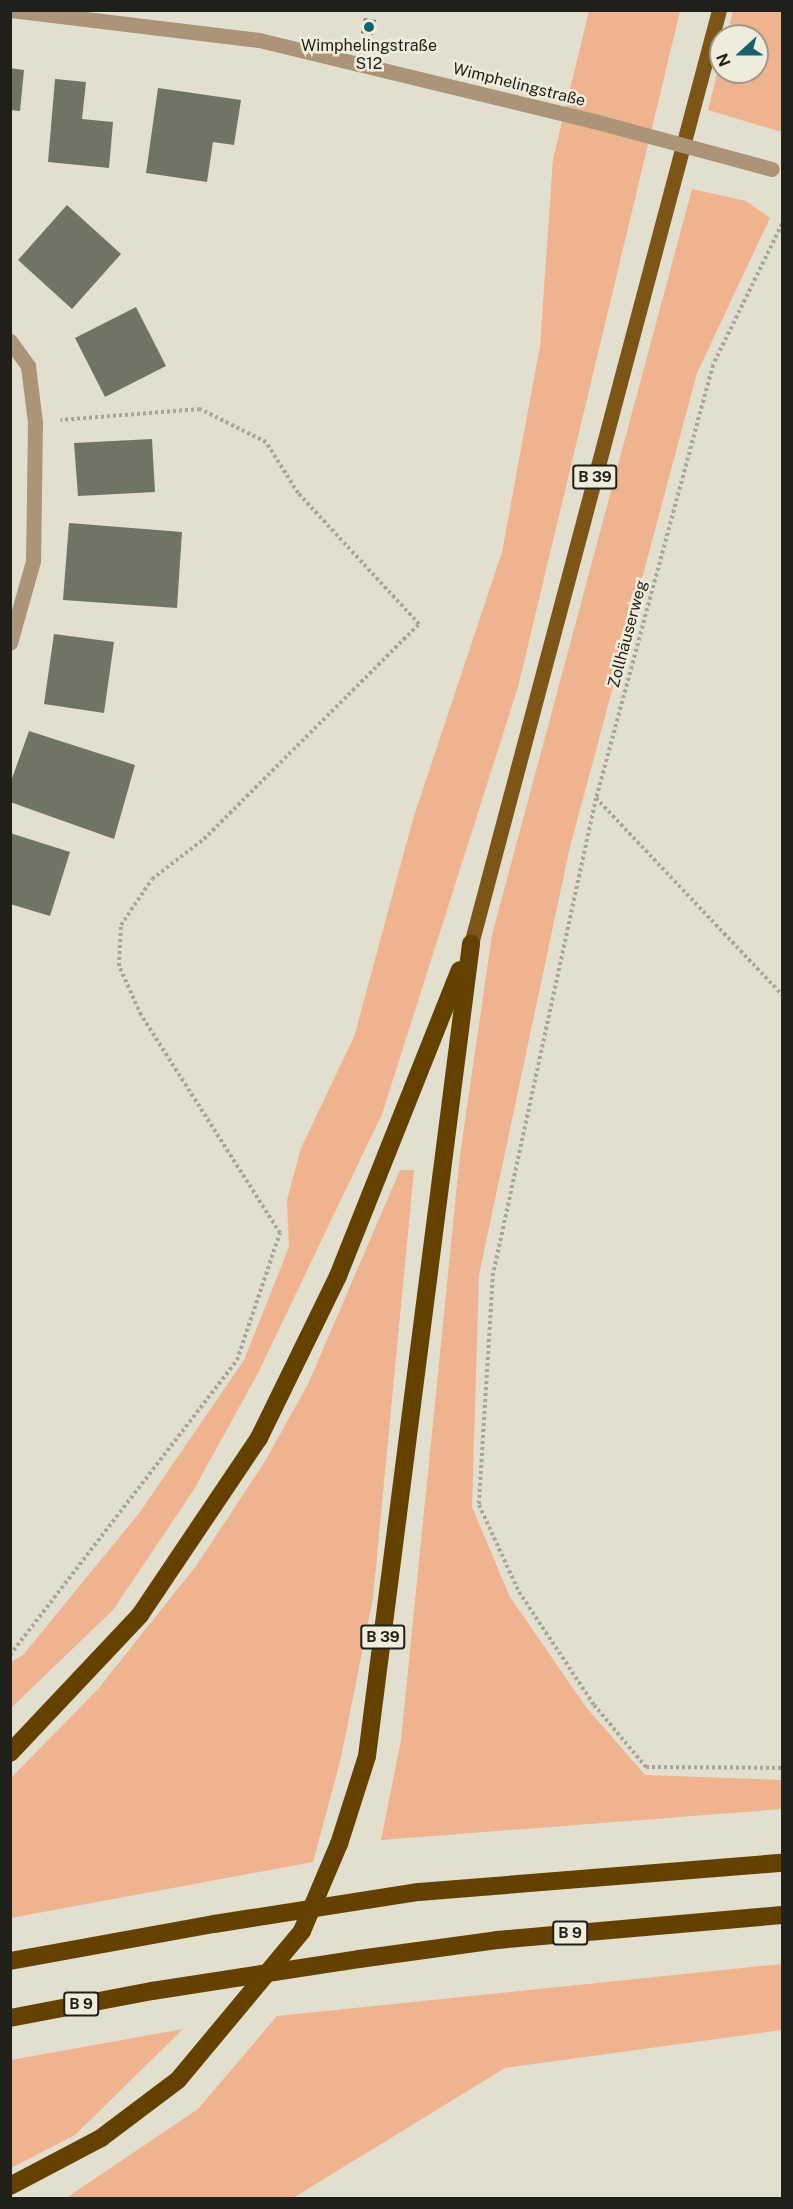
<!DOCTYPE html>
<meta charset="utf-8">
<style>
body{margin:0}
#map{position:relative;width:793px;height:2209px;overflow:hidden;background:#e3dfce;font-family:"Public Sans",sans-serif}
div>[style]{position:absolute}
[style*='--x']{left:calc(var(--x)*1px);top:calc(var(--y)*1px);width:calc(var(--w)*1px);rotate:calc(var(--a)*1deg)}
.green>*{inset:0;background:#efb390}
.building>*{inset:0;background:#707465}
.path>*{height:4px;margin-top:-2px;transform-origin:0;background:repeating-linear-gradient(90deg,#a9a598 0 3px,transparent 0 6px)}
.minor>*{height:15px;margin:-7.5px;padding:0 7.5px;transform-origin:7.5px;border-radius:7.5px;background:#ab9477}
.major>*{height:15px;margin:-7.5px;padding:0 7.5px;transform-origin:7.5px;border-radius:7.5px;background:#7d5516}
.highway>*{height:18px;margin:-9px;padding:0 9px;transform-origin:9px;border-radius:9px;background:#654100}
.minor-bridge>*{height:15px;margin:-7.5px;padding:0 7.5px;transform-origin:7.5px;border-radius:7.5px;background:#ab9477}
.highway-bridge>*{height:18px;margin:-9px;padding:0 9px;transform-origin:9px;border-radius:9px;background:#654100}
.dots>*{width:16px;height:16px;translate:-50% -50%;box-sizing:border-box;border:3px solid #f0ecdb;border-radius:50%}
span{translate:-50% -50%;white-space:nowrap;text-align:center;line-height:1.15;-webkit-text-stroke:5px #f0ecdb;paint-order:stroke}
.shield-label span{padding:2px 4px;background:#f0ecdb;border:2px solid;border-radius:4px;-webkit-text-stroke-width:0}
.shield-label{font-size:15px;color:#211f19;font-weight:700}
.poi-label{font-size:16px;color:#211f19}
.street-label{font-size:16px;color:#211f19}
.frame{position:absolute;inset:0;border:12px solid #211f19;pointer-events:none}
.north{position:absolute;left:709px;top:24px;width:60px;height:60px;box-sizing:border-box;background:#f0ecdb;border:2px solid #9d9a8d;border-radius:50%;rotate:249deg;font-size:16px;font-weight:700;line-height:24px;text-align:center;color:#211f19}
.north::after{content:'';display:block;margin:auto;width:21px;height:27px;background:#15626c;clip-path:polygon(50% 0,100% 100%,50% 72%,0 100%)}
</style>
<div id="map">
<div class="green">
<div style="clip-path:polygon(589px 11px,680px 11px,518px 687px,382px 1114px,258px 1373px,193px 1491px,113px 1610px,11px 1708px,11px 1662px,23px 1655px,140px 1512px,244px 1360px,289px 1247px,287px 1200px,301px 1148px,354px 1037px,413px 819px,502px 552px,540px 346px,553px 159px)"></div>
<div style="clip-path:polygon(733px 11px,782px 11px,782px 132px,708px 110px,721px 58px,721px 72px,757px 72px,757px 36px,727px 36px)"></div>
<div style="clip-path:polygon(692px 189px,746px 201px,770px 218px,697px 373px,569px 851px,479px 1275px,472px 1507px,510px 1597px,586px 1707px,645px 1775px,782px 1780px,782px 1809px,381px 1840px,401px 1740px,460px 1155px,492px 935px)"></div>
<div style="clip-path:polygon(400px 1170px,414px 1170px,373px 1598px,340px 1762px,313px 1862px,11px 1918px,11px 1778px,98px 1689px,196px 1566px,264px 1463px,308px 1384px)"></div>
<div style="clip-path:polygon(782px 1964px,782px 2030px,505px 2068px,293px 2198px,66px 2198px,198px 2109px,277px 2016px)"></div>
<div style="clip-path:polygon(183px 2029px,75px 2135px,11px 2168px,11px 2060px)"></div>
</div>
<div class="building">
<div style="clip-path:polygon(364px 18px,376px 20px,373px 35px,361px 33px)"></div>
<div style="clip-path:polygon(10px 68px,24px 70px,20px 111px,10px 110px)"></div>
<div style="clip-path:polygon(55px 79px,86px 82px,82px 119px,113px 122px,109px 168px,48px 162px)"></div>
<div style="clip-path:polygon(158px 88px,241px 100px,234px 145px,213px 142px,207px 182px,146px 173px)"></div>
<div style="clip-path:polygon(67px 205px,121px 254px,72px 309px,18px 260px)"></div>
<div style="clip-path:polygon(136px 307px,166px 366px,105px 397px,75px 338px)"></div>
<div style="clip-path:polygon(152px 439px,155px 492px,78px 496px,74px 443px)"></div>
<div style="clip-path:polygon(69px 523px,182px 532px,177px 608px,63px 600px)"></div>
<div style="clip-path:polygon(54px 634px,114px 642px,104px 713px,44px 704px)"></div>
<div style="clip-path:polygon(29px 731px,135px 765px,114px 839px,10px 802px,10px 784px)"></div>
<div style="clip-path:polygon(10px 833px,70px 852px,50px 916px,10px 904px)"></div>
</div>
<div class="path">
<div style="--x:782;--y:224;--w:157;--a:116.1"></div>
<div style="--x:713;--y:365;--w:449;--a:105.1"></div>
<div style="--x:596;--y:798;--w:271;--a:46.6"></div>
<div style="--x:596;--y:798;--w:486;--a:102.2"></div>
<div style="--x:493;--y:1273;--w:232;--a:93.5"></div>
<div style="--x:479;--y:1505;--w:96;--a:65.3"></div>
<div style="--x:519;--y:1592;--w:136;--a:56.4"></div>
<div style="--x:594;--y:1705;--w:81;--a:50"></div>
<div style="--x:646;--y:1767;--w:136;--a:0.4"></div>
<div style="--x:10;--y:1655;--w:372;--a:-52.4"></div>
<div style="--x:237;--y:1360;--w:134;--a:-71.3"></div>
<div style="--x:280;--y:1233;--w:259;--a:-122.5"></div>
<div style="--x:141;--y:1015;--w:54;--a:-114.2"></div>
<div style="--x:119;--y:966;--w:41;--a:-87.2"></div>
<div style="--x:121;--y:925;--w:55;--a:-56"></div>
<div style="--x:152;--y:879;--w:66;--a:-37.6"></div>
<div style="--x:204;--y:839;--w:304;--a:-45"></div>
<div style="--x:419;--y:624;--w:178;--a:-132.7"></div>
<div style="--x:298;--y:493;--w:60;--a:-122.1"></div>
<div style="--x:266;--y:442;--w:74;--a:-153.4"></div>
<div style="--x:200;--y:409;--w:140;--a:175.5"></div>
</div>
<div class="minor">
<div style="--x:11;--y:10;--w:250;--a:6.9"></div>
<div style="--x:259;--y:40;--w:345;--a:13.6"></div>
<div style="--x:10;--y:341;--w:31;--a:54"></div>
<div style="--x:28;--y:366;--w:56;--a:82.9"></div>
<div style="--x:35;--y:422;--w:139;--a:90.8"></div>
<div style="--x:33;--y:561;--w:85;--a:105.7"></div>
</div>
<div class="major">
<div style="--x:471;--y:944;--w:966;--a:-75.13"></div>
</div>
<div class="highway">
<div style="--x:10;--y:1753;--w:190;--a:-46.7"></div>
<div style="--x:140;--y:1615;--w:213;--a:-56.1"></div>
<div style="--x:259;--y:1438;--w:180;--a:-64"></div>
<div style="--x:338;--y:1276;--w:329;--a:-68.3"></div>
<div style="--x:419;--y:1892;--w:364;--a:-4.6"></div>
<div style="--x:359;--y:1959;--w:139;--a:-7.8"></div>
<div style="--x:497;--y:1940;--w:286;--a:-5"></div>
<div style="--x:10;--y:1961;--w:207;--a:-10.3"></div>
<div style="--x:10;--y:2018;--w:145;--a:-10.8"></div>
<div style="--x:10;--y:2186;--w:103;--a:-27.8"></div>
<div style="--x:101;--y:2138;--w:96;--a:-37"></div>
<div style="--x:178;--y:2080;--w:194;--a:-50.2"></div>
<div style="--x:302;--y:1931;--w:95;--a:-67"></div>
<div style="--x:339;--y:1844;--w:92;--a:-72.3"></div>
<div style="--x:367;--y:1756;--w:819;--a:-82.7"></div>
</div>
<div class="minor-bridge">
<div style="--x:594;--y:121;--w:184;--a:15.1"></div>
</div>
<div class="highway-bridge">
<div style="--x:214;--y:1924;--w:207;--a:-8.9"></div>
<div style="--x:152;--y:1991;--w:209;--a:-8.8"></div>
</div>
<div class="dots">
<div style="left:369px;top:27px;background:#15626c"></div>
</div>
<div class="shield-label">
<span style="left:595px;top:477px">B 39</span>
<span style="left:383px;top:1637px">B 39</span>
<span style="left:570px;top:1933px">B 9</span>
<span style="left:81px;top:2004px">B 9</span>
</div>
<div class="poi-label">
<span style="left:369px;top:55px">Wimphelingstraße<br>S12</span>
</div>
<div class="street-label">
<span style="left:519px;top:85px;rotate:14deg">Wimphelingstraße</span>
<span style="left:628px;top:634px;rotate:-75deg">Zollhäuserweg</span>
</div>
<div class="frame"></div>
<div class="north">N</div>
</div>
